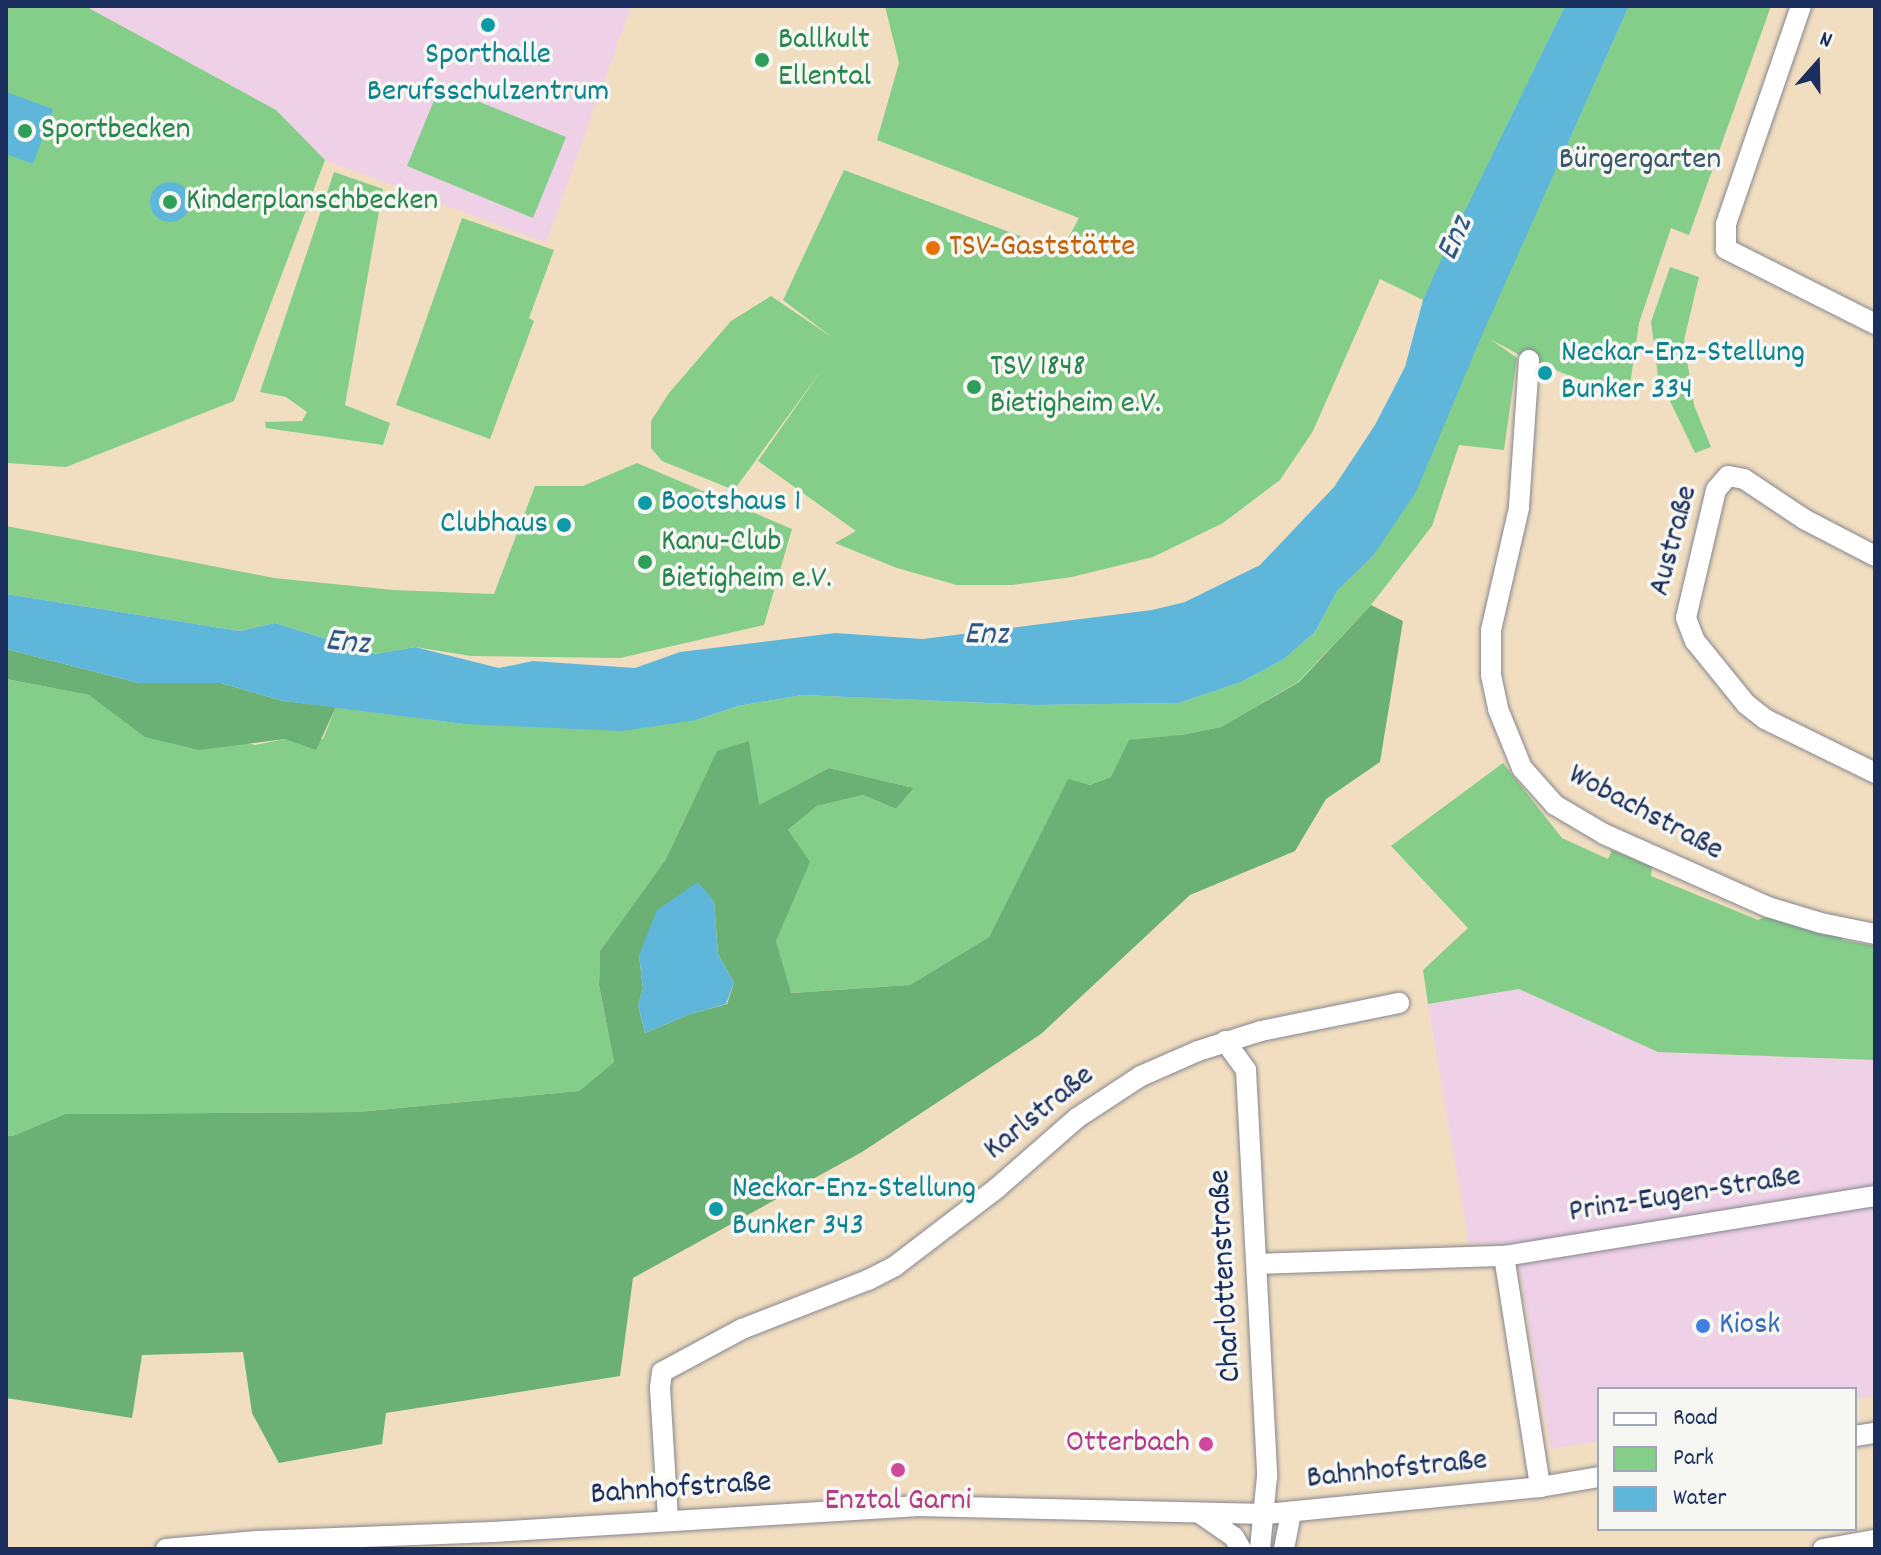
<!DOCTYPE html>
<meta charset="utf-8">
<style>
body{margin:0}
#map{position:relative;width:1881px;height:1555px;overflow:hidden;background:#f1dec0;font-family:Dekko,sans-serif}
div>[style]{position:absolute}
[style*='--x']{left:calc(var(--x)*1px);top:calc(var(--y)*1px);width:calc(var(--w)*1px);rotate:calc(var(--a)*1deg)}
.built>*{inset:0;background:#eed0e7}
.green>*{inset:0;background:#84ce8a}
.forest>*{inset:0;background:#6bb176}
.water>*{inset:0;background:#5eb7db}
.round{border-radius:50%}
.roads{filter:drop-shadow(0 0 2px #86868f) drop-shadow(0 0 2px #86868f)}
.minor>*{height:20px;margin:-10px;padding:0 10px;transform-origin:10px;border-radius:10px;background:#fff}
.dots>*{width:22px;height:22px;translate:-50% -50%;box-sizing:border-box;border:4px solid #f6f6f2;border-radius:50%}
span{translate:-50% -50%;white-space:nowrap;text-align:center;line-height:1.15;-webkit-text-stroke:7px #f6f6f2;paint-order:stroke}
.leisure-label{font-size:32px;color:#27864d}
.left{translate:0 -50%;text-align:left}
.culture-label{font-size:32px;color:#0d838f}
.right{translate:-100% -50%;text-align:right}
.park-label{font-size:32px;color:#355769}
.food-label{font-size:32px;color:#c56008}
.street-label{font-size:32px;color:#1b2f5e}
.shop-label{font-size:32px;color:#366cbe}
.hotel-label{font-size:32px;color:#b23c85}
.water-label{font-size:34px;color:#2f5884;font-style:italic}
.frame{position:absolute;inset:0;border:8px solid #1b2f5e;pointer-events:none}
.legend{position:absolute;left:1597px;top:1387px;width:260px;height:144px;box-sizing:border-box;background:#f6f6f2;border:2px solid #9ea6b7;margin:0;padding:10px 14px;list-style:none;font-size:24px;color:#1b2f5e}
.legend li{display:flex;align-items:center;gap:16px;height:40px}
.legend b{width:40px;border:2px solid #9ea6b7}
.north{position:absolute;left:1777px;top:24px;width:80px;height:80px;-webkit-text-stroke:6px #f6f6f2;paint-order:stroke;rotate:20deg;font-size:22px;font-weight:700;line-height:32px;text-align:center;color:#1b2f5e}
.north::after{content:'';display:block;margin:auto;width:28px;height:36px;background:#1b2f5e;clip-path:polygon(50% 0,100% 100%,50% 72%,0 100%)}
</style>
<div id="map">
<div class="built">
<div style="clip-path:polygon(85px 6px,631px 6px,546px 243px,325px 160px,276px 110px)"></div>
<div style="clip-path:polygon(1519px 989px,1658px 1052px,1875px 1060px,1875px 1396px,1855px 1399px,1855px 1389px,1599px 1389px,1599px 1441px,1551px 1449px,1515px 1245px,1469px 1243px,1428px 1004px)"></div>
</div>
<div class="green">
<div style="clip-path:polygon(6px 6px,85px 6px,276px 110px,325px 160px,234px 401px,66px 467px,6px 463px)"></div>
<div style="clip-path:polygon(885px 6px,1565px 6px,1423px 300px,1380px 279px,1313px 431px,1280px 480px,1223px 523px,1153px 557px,1072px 577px,1012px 585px,957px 585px,897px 568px,835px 543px,856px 531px,758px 461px,823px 368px,734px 490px,662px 461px,651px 448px,651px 421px,669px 393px,731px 321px,771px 296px,833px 338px,783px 300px,844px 170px,1044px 245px,1064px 246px,1079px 218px,877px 140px,899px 63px)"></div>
<div style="clip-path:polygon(1629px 6px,1771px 6px,1689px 235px,1671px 228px,1639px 323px,1628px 398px,1529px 360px,1490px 339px,1517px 358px,1504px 450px,1459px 445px,1432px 526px,1371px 605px,1298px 682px,1221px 727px,1181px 735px,1111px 777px,1090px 785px,1068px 780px,989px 937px,910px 985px,790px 993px,776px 941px,809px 862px,787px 831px,817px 806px,863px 795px,896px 809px,914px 788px,829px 768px,758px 806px,749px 741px,717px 752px,666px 859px,600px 951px,599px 985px,614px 1062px,579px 1091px,358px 1112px,65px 1114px,13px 1136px,6px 1136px,6px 679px,89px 695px,105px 705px,255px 745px,285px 739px,323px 739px,336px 707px,464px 724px,696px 720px,738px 706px,802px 695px,1035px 705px,1179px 703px,1241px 682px,1284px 659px,1315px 632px,1337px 591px,1373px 556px,1481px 335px)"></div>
<div style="clip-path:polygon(440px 86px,566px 137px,533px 218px,407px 166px)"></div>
<div style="clip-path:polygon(334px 172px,383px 189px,345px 405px,390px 423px,383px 445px,266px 428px,265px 422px,302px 421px,307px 412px,286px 397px,260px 392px)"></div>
<div style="clip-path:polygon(462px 218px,554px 250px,529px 318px,534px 321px,490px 439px,396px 405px)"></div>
<div style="clip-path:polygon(1670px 267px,1699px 277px,1684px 340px,1694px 405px,1711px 447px,1695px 453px,1658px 376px,1651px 322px)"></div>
<div style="clip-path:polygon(637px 463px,792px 529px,764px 625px,620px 658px,471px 656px,415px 647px,377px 654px,275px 623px,240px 631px,6px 594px,6px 526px,274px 578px,393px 590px,494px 594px,535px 486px,583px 486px)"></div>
<div style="clip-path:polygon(1503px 763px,1562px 838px,1608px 859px,1612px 850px,1652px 867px,1651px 876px,1758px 920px,1767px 916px,1825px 935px,1842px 934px,1842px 940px,1875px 946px,1875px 1060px,1658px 1052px,1519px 989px,1428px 1004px,1423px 970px,1468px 928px,1391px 846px)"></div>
</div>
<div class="forest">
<div style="clip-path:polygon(evenodd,1371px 605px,1403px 621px,1380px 762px,1326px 799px,1295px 851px,1190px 895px,1041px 1034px,862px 1152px,633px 1278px,620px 1376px,386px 1413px,382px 1444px,279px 1463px,252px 1413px,243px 1352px,142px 1355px,132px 1418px,6px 1398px,6px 1136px,13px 1136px,65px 1114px,358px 1112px,579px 1091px,614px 1062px,599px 985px,600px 951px,666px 859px,717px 751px,749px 741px,759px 805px,829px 768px,914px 788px,896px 809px,863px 795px,817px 806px,788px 830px,810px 862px,776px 941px,791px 993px,910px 985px,989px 937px,1068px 779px,1090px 785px,1111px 777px,1129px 740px,1181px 735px,1221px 727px,1299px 682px,1371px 605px,714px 901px,718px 954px,734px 983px,727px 1004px,690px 1014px,645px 1033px,638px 1005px,643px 989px,639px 955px,714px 901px)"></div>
<div style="clip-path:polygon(6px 649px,139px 683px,221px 683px,283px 701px,336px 707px,316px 750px,285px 739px,199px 750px,145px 737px,89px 695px,6px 679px)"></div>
</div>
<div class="water">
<div style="clip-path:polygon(1565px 6px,1629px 6px,1482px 335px,1416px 492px,1373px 556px,1337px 591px,1315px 632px,1284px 659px,1241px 682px,1179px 703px,1035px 705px,802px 695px,738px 706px,696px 720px,622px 731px,464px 724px,283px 701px,221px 683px,139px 683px,6px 649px,6px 594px,240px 631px,275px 623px,376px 654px,415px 647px,499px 668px,533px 661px,635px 668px,680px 652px,835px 633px,923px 639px,1152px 610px,1185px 602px,1260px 565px,1334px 487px,1375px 425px,1405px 367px,1423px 300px,1443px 256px)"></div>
<div style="clip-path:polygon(6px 92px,53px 109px,33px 164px,6px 154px)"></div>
<div class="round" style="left:150px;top:182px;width:40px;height:40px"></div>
<div style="clip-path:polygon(698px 882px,714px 901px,718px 954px,734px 983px,726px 1004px,690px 1014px,645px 1033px,638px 1005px,643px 989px,639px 955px,657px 910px)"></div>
</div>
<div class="roads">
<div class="minor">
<div style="--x:1801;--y:6;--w:231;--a:109"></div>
<div style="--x:1726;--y:224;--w:25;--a:90"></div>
<div style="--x:1726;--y:249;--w:167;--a:26.7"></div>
<div style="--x:1529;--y:360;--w:148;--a:93.9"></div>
<div style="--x:1519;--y:508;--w:125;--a:102.9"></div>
<div style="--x:1491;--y:630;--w:45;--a:90"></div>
<div style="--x:1491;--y:675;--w:35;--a:78"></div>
<div style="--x:1498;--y:709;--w:64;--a:67.9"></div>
<div style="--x:1522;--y:768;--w:50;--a:48.3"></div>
<div style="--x:1555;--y:805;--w:57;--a:30.6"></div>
<div style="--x:1604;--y:834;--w:180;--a:24"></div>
<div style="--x:1768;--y:907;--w:55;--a:16.8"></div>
<div style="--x:1821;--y:923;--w:55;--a:11.5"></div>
<div style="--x:1875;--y:556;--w:80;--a:-152.5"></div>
<div style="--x:1804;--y:519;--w:72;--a:-146.3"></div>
<div style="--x:1744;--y:479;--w:16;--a:-169"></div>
<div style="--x:1728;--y:476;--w:18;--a:131"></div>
<div style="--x:1716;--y:490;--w:131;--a:103.2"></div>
<div style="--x:1686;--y:618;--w:25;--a:69"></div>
<div style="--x:1695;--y:641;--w:81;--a:51"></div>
<div style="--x:1746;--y:704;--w:24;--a:38"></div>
<div style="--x:1765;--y:719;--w:123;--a:26.1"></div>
<div style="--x:1225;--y:1041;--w:36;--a:54"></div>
<div style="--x:1246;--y:1070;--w:407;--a:87"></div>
<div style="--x:1267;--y:1476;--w:73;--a:95.5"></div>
<div style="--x:1504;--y:1256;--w:234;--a:81.1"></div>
<div style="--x:1257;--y:1264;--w:247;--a:-1.9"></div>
<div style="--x:1504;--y:1256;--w:376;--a:-9.2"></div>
<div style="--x:1855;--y:1436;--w:20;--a:-9"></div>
<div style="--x:1201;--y:1514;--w:40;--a:34.9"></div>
<div style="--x:1234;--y:1537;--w:14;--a:60"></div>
<div style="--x:668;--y:1519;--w:131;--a:-93.5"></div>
<div style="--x:660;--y:1388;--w:16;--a:-83"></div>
<div style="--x:662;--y:1372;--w:91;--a:-28.3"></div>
<div style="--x:742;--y:1329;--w:135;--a:-21.3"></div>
<div style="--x:868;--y:1280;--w:30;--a:-27"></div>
<div style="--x:895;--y:1266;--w:128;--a:-37.4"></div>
<div style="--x:997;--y:1188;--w:106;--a:-41.2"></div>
<div style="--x:1077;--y:1118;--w:77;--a:-33.3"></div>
<div style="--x:1141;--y:1076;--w:62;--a:-23.7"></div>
<div style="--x:1198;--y:1051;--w:66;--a:-17.6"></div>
<div style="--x:1261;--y:1031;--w:141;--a:-11.5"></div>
<div style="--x:166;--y:1549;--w:91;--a:-5"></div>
<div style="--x:257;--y:1541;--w:236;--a:-2.2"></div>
<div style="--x:493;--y:1532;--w:423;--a:-3.5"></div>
<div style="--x:915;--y:1506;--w:351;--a:1.3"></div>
<div style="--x:1266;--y:1514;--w:275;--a:-5.6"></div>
<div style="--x:1540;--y:1487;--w:60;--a:-9.6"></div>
<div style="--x:1284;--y:1549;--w:38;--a:-79"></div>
<div style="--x:1823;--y:1549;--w:53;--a:-9.8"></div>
</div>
</div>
<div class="dots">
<div style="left:488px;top:25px;background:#0f9aa8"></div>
<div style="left:762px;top:60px;background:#2e9e5b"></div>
<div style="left:25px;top:131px;background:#2e9e5b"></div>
<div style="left:170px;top:202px;background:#2e9e5b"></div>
<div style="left:933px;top:248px;background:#e8710a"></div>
<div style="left:1545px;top:373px;background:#0f9aa8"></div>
<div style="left:974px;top:387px;background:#2e9e5b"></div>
<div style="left:645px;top:503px;background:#0f9aa8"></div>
<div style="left:564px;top:525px;background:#0f9aa8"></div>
<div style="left:645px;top:562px;background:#2e9e5b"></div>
<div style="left:716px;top:1209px;background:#0f9aa8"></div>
<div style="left:1703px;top:1326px;background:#3f7fe0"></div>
<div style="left:1206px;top:1444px;background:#d1479c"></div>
<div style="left:898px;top:1470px;background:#d1479c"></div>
</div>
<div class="leisure-label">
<span class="left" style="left:778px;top:60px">Ballkult<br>Ellental</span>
<span class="left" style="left:41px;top:131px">Sportbecken</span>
<span class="left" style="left:186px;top:202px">Kinderplanschbecken</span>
<span class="left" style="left:990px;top:387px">TSV 1848<br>Bietigheim e.V.</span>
<span class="left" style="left:661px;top:562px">Kanu-Club<br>Bietigheim e.V.</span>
</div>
<div class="culture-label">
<span style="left:488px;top:75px">Sporthalle<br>Berufsschulzentrum</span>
<span class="left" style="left:1561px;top:373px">Neckar-Enz-Stellung<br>Bunker 334</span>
<span class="left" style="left:661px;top:503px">Bootshaus 1</span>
<span class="right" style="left:548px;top:525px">Clubhaus</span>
<span class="left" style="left:732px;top:1209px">Neckar-Enz-Stellung<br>Bunker 343</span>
</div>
<div class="park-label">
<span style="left:1640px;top:161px">Bürgergarten</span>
</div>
<div class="food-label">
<span class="left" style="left:949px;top:248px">TSV-Gaststätte</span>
</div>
<div class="street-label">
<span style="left:1675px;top:541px;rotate:-75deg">Austraße</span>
<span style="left:1645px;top:814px;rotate:28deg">Wobachstraße</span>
<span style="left:1040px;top:1114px;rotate:-39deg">Karlstraße</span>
<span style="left:1685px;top:1196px;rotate:-9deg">Prinz-Eugen-Straße</span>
<span style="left:1227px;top:1276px;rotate:-93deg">Charlottenstraße</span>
<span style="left:1397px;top:1471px;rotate:-6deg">Bahnhofstraße</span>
<span style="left:681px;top:1490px;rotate:-4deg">Bahnhofstraße</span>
</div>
<div class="shop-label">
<span class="left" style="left:1719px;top:1326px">Kiosk</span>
</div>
<div class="hotel-label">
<span class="right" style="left:1190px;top:1444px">Otterbach</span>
<span style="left:898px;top:1502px">Enztal Garni</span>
</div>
<div class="water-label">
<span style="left:1456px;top:239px;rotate:-66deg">Enz</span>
<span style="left:986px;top:636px;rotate:1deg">Enz</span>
<span style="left:347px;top:644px;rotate:6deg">Enz</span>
</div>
<div class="frame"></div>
<ul class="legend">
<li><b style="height:10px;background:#fff"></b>Road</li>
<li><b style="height:22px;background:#84ce8a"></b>Park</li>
<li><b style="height:22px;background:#5eb7db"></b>Water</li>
</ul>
<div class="north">N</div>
</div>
